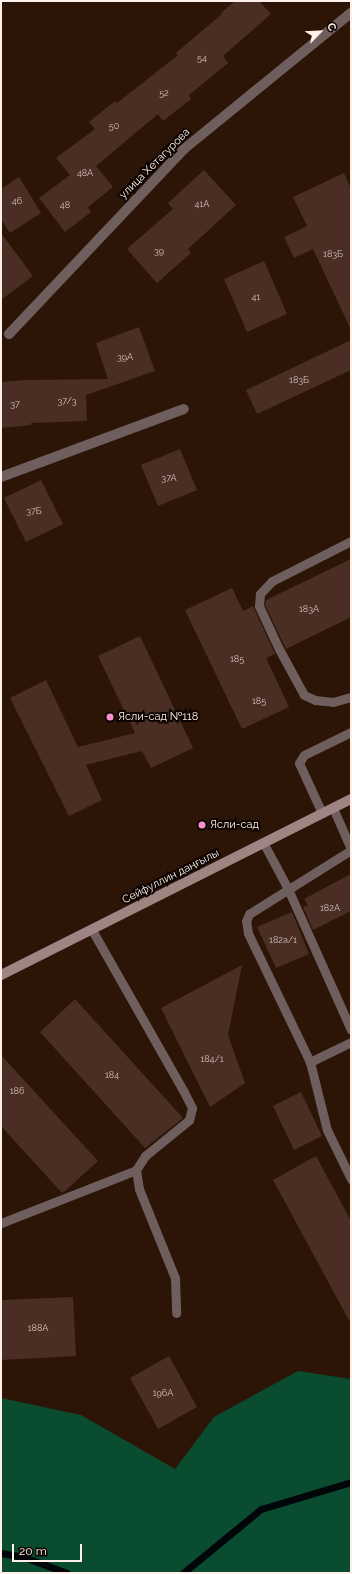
<!DOCTYPE html>
<meta charset="utf-8">
<style>
body{margin:0}
#map{position:relative;width:352px;height:1574px;overflow:hidden;background:#2c1506;font-family:Raleway,sans-serif}
div>[style]{position:absolute}
[style*='--x']{left:calc(var(--x)*1px);top:calc(var(--y)*1px);width:calc(var(--w)*1px);rotate:calc(var(--a)*1deg)}
.forest>*{inset:0;background:#094c30}
.stream>*{height:7px;margin:-3.5px;padding:0 3.5px;transform-origin:3.5px;border-radius:3.5px;background:#00060a}
.building>*{inset:0;background:#4a2e24}
.service>*{height:9px;margin:-4.5px;padding:0 4.5px;transform-origin:4.5px;border-radius:4.5px;background:#6e5e5d}
.minor>*{height:10px;margin:-5px;padding:0 5px;transform-origin:5px;border-radius:5px;background:#6e5e5d}
.secondary>*{height:10px;margin:-5px;padding:0 5px;transform-origin:5px;border-radius:5px;background:#9e8583}
.dots>*{width:11px;height:11px;translate:-50% -50%;box-sizing:border-box;border:2px solid #0d0401;border-radius:50%}
span{translate:-50% -50%;white-space:nowrap;text-align:center;line-height:1.15;-webkit-text-stroke:4px #0d0401;paint-order:stroke}
.number-label{font-size:9px;color:#d2c0b8}
.number-label span{-webkit-text-stroke-width:0}
.street-label{font-size:11px;color:#fff1ea}
.poi-label{font-size:11px;color:#fff1ea}
.left{translate:0 -50%;text-align:left}
.frame{position:absolute;inset:0;border:2px solid #fff1ea;pointer-events:none}
.north{position:absolute;left:300px;top:12px;width:40px;height:40px;-webkit-text-stroke:3px #0d0401;paint-order:stroke;rotate:66deg;font-size:11px;font-weight:700;line-height:16px;text-align:center;color:#fff1ea}
.north::after{content:'';display:block;margin:auto;width:14px;height:18px;background:#fff1ea;clip-path:polygon(50% 0,100% 100%,50% 72%,0 100%)}
.scale{position:absolute;left:12px;top:1544px;width:70px;height:18px;box-sizing:border-box;border:2px solid #fff1ea;border-top:0;padding-left:5px;font-size:12px;line-height:14px;white-space:nowrap;color:#fff1ea;-webkit-text-stroke:3px #0d0401;paint-order:stroke}
</style>
<div id="map">
<div class="forest">
<div style="clip-path:polygon(298px 1371px,351px 1379px,351px 1573px,1px 1573px,1px 1398px,81px 1415px,175px 1469px,214px 1417px)"></div>
</div>
<div class="stream">
<div style="--x:1;--y:1553;--w:23;--a:10"></div>
<div style="--x:24;--y:1557;--w:46;--a:20.4"></div>
<div style="--x:183;--y:1573;--w:101;--a:-39.4"></div>
<div style="--x:261;--y:1509;--w:94;--a:-16.7"></div>
</div>
<div class="building">
<div style="clip-path:polygon(235px 1px,259px 1px,271px 14px,223px 56px,228px 63px,189px 95px,191px 99px,163px 121px,158px 114px,96px 166px,113px 187px,88px 207px,91px 212px,65px 232px,39px 198px,70px 175px,56px 158px,95px 129px,89px 122px,115px 101px,117px 103px,178px 55px,176px 53px,222px 14px,221px 13px)"></div>
<div style="clip-path:polygon(204px 170px,236px 205px,188px 249px,191px 253px,157px 283px,127px 249px,173px 209px,168px 203px)"></div>
<div style="clip-path:polygon(344px 173px,351px 189px,351px 330px,313px 249px,294px 258px,284px 237px,307px 226px,293px 197px)"></div>
<div style="clip-path:polygon(19px 177px,41px 213px,10px 233px,1px 219px,1px 189px)"></div>
<div style="clip-path:polygon(1px 233px,33px 276px,1px 300px)"></div>
<div style="clip-path:polygon(264px 261px,287px 314px,247px 332px,224px 279px)"></div>
<div style="clip-path:polygon(139px 327px,155px 371px,86px 395px,87px 421px,31px 423px,31px 425px,1px 428px,1px 382px,26px 380px,108px 379px,96px 343px)"></div>
<div style="clip-path:polygon(351px 340px,351px 370px,257px 414px,246px 390px)"></div>
<div style="clip-path:polygon(180px 449px,197px 490px,158px 506px,141px 465px)"></div>
<div style="clip-path:polygon(41px 480px,63px 524px,26px 542px,4px 498px)"></div>
<div style="clip-path:polygon(351px 559px,351px 617px,286px 649px,265px 605px,266px 600px)"></div>
<div style="clip-path:polygon(232px 588px,243px 611px,253px 606px,275px 654px,266px 658px,289px 707px,242px 729px,185px 610px)"></div>
<div style="clip-path:polygon(140px 636px,193px 748px,151px 768px,142px 751px,86px 765px,102px 800px,69px 816px,10px 698px,46px 680px,78px 747px,135px 733px,98px 656px)"></div>
<div style="clip-path:polygon(351px 874px,351px 911px,313px 930px,303px 907px,308px 905px,304px 899px)"></div>
<div style="clip-path:polygon(292px 912px,309px 954px,276px 968px,257px 927px)"></div>
<div style="clip-path:polygon(242px 965px,228px 1035px,245px 1083px,210px 1107px,161px 1008px)"></div>
<div style="clip-path:polygon(75px 999px,183px 1118px,145px 1148px,40px 1032px)"></div>
<div style="clip-path:polygon(1px 1055px,98px 1161px,65px 1191px,62px 1193px,1px 1126px)"></div>
<div style="clip-path:polygon(301px 1092px,322px 1136px,294px 1150px,273px 1106px)"></div>
<div style="clip-path:polygon(316px 1156px,351px 1221px,351px 1324px,273px 1180px)"></div>
<div style="clip-path:polygon(73px 1297px,76px 1356px,1px 1360px,1px 1300px)"></div>
<div style="clip-path:polygon(169px 1356px,197px 1407px,158px 1429px,130px 1378px)"></div>
</div>
<div class="service">
<div style="--x:351;--y:541;--w:89;--a:153.1"></div>
<div style="--x:272;--y:581;--w:18;--a:133"></div>
<div style="--x:260;--y:594;--w:12;--a:95"></div>
<div style="--x:259;--y:606;--w:47;--a:65.1"></div>
<div style="--x:279;--y:649;--w:52;--a:61.5"></div>
<div style="--x:304;--y:695;--w:12;--a:24"></div>
<div style="--x:315;--y:700;--w:18;--a:6"></div>
<div style="--x:333;--y:702;--w:19;--a:-16"></div>
<div style="--x:333;--y:808;--w:45;--a:66.3"></div>
<div style="--x:322;--y:813;--w:55;--a:-114.7"></div>
<div style="--x:299;--y:763;--w:9;--a:-58"></div>
<div style="--x:304;--y:755;--w:52;--a:-26.1"></div>
<div style="--x:264;--y:844;--w:51;--a:61.9"></div>
<div style="--x:288;--y:889;--w:154;--a:65.9"></div>
<div style="--x:92;--y:930;--w:186;--a:60.4"></div>
<div style="--x:184;--y:1092;--w:18;--a:63"></div>
<div style="--x:192;--y:1108;--w:12;--a:104"></div>
<div style="--x:189;--y:1120;--w:57;--a:140.7"></div>
<div style="--x:145;--y:1156;--w:17;--a:123"></div>
<div style="--x:136;--y:1170;--w:19;--a:81"></div>
<div style="--x:139;--y:1189;--w:96;--a:68"></div>
<div style="--x:175;--y:1278;--w:35;--a:88"></div>
<div style="--x:351;--y:1042;--w:46;--a:154"></div>
<div style="--x:310;--y:1062;--w:70;--a:76"></div>
<div style="--x:327;--y:1130;--w:55;--a:63.9"></div>
<div style="--x:310;--y:1062;--w:143;--a:-115.7"></div>
<div style="--x:248;--y:933;--w:12;--a:-99"></div>
<div style="--x:246;--y:921;--w:8;--a:-67"></div>
<div style="--x:249;--y:914;--w:120;--a:-32.1"></div>
<div style="--x:1;--y:1223;--w:145;--a:-21.4"></div>
</div>
<div class="minor">
<div style="--x:9;--y:334;--w:255;--a:-46.6"></div>
<div style="--x:184;--y:149;--w:215;--a:-39.2"></div>
<div style="--x:1;--y:477;--w:195;--a:-20.4"></div>
</div>
<div class="secondary">
<div style="--x:1;--y:975;--w:392;--a:-26.7"></div>
</div>
<div class="dots">
<div style="left:110px;top:717px;background:#f790cf"></div>
<div style="left:202px;top:825px;background:#f790cf"></div>
</div>
<div class="number-label">
<span style="left:202px;top:58px">54</span>
<span style="left:164px;top:93px">52</span>
<span style="left:114px;top:126px">50</span>
<span style="left:85px;top:173px">48А</span>
<span style="left:17px;top:201px">46</span>
<span style="left:202px;top:204px">41А</span>
<span style="left:65px;top:205px">48</span>
<span style="left:159px;top:251px">39</span>
<span style="left:333px;top:254px">183Б</span>
<span style="left:256px;top:297px">41</span>
<span style="left:125px;top:357px">39А</span>
<span style="left:299px;top:380px">183Б</span>
<span style="left:67px;top:401px">37/3</span>
<span style="left:15px;top:404px">37</span>
<span style="left:169px;top:478px">37А</span>
<span style="left:34px;top:511px">37Б</span>
<span style="left:309px;top:609px">183А</span>
<span style="left:237px;top:659px">185</span>
<span style="left:259px;top:701px">185</span>
<span style="left:330px;top:908px">182А</span>
<span style="left:283px;top:940px">182а/1</span>
<span style="left:212px;top:1059px">184/1</span>
<span style="left:112px;top:1075px">184</span>
<span style="left:17px;top:1091px">186</span>
<span style="left:38px;top:1328px">188А</span>
<span style="left:163px;top:1393px">196А</span>
</div>
<div class="street-label">
<span style="left:155px;top:164px;rotate:-45deg">улица Хетагурова</span>
<span style="left:171px;top:877px;rotate:-27deg">Сейфуллин даңғылы</span>
</div>
<div class="poi-label">
<span class="left" style="left:118px;top:717px">Ясли-сад №118</span>
<span class="left" style="left:210px;top:825px">Ясли-сад</span>
</div>
<div class="frame"></div>
<div class="north">С</div>
<div class="scale">20 m</div>
</div>
